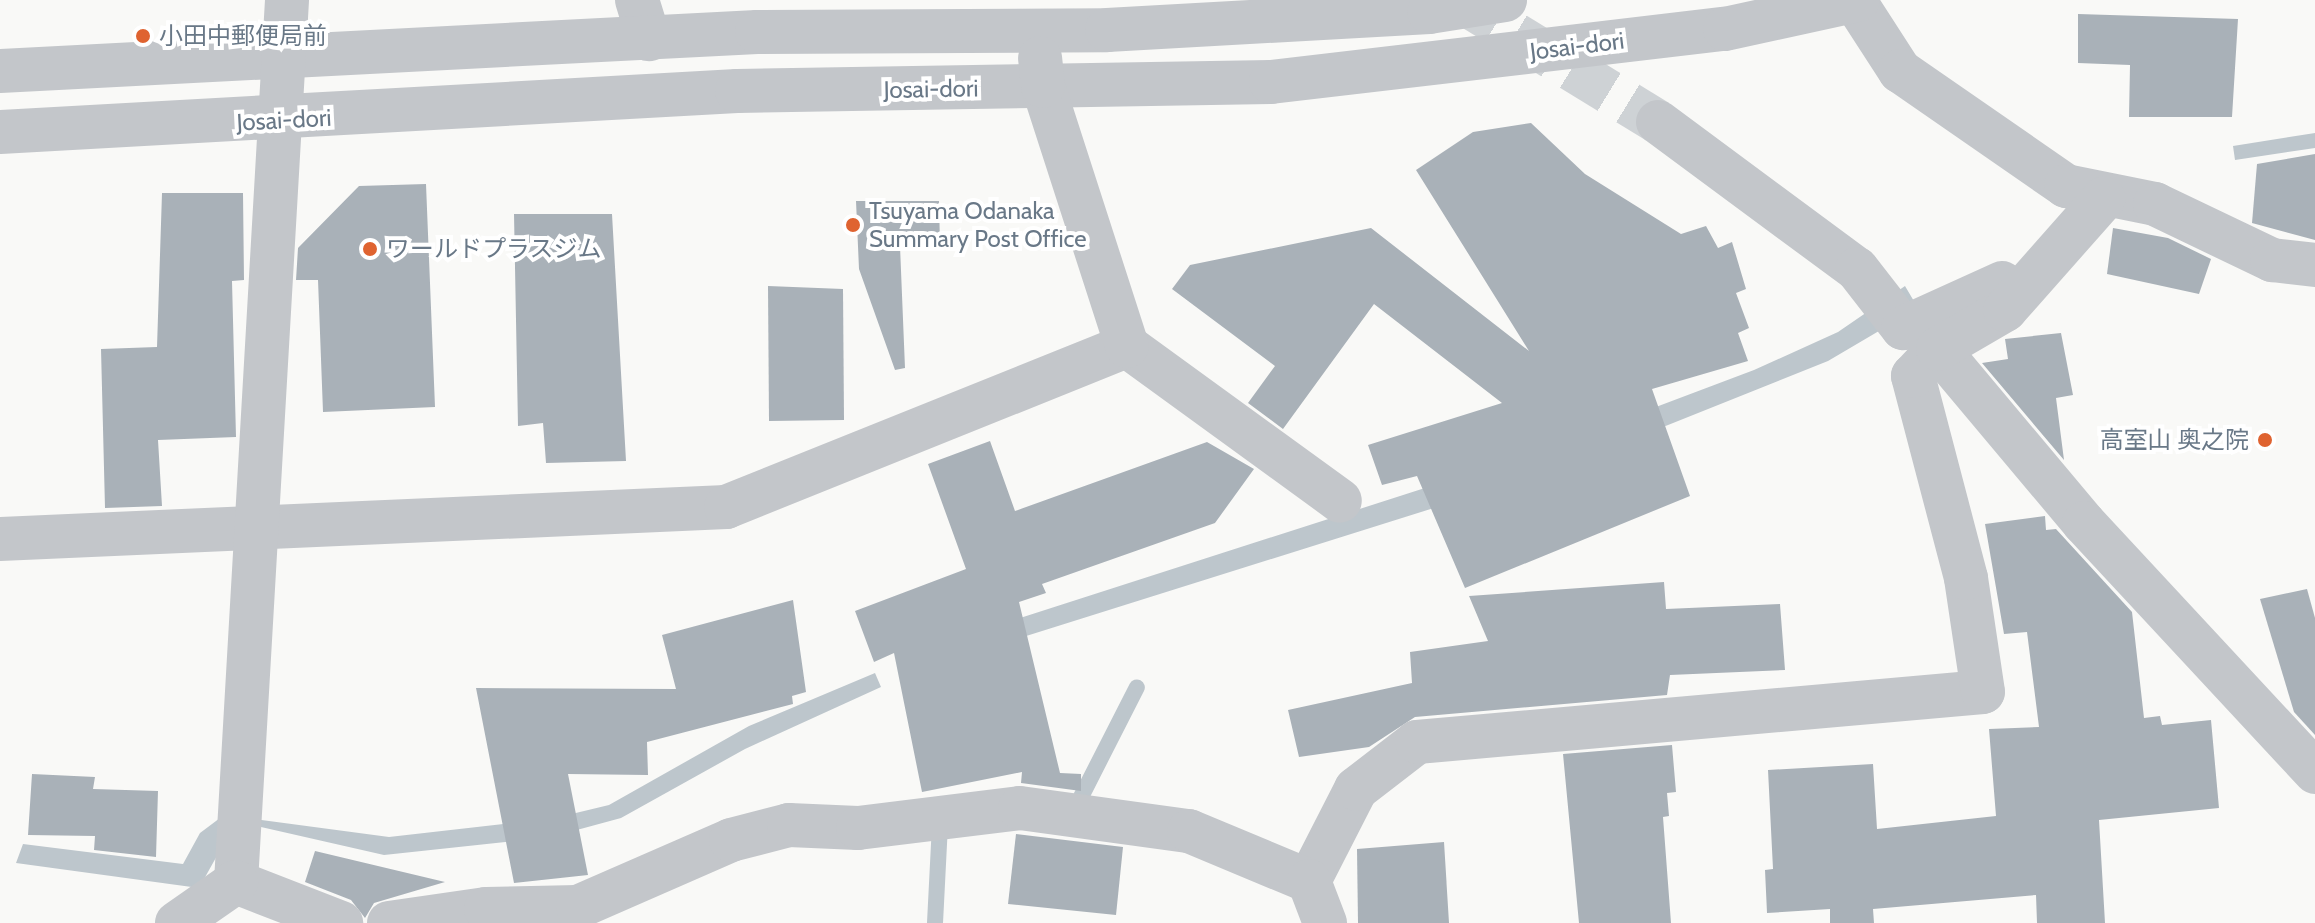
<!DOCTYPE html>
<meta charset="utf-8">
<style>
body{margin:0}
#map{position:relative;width:2315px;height:923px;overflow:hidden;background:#f9f9f7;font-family:Cabin,"Noto Sans JP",sans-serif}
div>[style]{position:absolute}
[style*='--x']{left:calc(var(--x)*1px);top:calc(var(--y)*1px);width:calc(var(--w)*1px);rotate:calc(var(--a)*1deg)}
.water>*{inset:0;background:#bdc6cc}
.stream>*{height:16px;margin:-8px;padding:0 8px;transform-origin:8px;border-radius:8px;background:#bdc6cc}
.building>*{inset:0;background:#a9b1b8}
.minor-tunnel>*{height:44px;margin-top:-22px;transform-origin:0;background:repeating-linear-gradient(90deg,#ced2d5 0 44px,transparent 0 66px)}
.minor>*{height:44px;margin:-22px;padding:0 22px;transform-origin:22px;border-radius:22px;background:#c3c6ca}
.dots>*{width:22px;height:22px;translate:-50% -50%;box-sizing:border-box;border:4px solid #fff;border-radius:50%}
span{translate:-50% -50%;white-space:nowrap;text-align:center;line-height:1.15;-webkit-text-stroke:8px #fff;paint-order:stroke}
.poi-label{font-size:24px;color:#697887}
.left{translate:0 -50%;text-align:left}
.right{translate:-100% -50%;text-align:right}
.street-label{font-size:24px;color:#697887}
</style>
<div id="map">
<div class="water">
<div style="clip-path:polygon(2315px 133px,2315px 148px,2235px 160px,2233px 146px)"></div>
<div style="clip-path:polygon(1905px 286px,1918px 308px,1828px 361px,1558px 469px,1023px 637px,1017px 619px,1534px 453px,1754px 370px,1838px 332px)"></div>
<div style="clip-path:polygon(875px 673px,881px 687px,745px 749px,621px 818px,551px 837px,384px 855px,261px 827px,218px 854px,199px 888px,16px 863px,23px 844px,183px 864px,200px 833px,224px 815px,389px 837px,555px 818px,609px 805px,749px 726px)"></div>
</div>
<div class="stream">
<div style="--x:1081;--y:797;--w:123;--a:-63"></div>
<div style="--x:935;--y:923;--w:98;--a:-87.1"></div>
</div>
<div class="building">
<div style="clip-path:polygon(2078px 14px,2238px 19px,2232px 117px,2129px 117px,2130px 65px,2078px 63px)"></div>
<div style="clip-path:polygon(1531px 123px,1585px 174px,1681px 234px,1706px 226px,1718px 248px,1732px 242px,1746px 289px,1736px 293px,1749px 328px,1738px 333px,1748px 361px,1652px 389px,1690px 496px,1465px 588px,1417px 476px,1382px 485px,1368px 445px,1502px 403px,1374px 304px,1283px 429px,1248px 403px,1275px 366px,1172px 289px,1190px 265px,1371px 228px,1529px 351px,1416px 170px,1473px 132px)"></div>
<div style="clip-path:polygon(2315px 154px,2315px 240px,2252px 223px,2257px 164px)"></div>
<div style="clip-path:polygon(426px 184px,435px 407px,323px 412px,318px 280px,296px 280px,298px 248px,359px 186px)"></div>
<div style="clip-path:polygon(162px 193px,243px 193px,244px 280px,232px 281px,236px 437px,158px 440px,162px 506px,105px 508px,101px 349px,157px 347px)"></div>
<div style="clip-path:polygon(856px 201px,939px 201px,940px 245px,900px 246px,905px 368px,895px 370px,859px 269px)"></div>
<div style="clip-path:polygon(514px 214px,612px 214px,626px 461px,546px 463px,543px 423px,518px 426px)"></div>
<div style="clip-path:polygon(2113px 228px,2168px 238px,2211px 259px,2199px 294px,2107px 274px)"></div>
<div style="clip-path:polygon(768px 286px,843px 289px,844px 420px,769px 421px)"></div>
<div style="clip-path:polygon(2061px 333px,2073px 395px,2056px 398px,2064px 460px,1982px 363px,2008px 359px,2005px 339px)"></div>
<div style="clip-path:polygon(990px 441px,1015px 511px,1207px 442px,1254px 469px,1215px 523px,1042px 584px,1046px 593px,1019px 602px,1060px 773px,1081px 774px,1081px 791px,1021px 783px,1022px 772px,922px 792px,894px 653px,874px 662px,855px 611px,966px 569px,928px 464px)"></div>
<div style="clip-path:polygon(2045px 516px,2046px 530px,2056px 529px,2132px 612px,2144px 718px,2160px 716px,2162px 725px,2211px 720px,2219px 808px,2099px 820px,2105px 923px,2037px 923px,2036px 895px,1873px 909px,1874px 923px,1830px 923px,1830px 909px,1767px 913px,1765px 870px,1773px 869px,1768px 770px,1873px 764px,1877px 829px,1996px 816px,1989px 729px,2039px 727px,2027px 632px,2004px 634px,1985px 524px)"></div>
<div style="clip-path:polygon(1664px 582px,1666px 609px,1780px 604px,1785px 670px,1670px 675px,1667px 695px,1415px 717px,1369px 747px,1299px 757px,1288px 710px,1412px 683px,1410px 652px,1488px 641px,1469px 596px)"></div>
<div style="clip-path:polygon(2307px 589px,2315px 618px,2315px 735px,2294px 712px,2260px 599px)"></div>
<div style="clip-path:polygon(793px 600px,806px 692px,792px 696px,793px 704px,647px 742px,648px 775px,568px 774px,588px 875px,514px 883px,476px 688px,676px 689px,662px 635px)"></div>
<div style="clip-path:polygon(1672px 745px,1676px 792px,1667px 793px,1669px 816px,1663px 817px,1671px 923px,1579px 923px,1563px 754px)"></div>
<div style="clip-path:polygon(32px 774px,95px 777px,93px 789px,158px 791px,156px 857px,94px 850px,95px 836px,28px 835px)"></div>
<div style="clip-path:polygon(1016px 834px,1123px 847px,1116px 915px,1008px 904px)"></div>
<div style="clip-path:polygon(1444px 842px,1449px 923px,1358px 923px,1357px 849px)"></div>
<div style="clip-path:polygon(315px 851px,445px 882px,374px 903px,365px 918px,351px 900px,305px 882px)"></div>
</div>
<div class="minor-tunnel">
<div style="--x:1459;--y:0;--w:233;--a:31.5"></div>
</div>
<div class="minor">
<div style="--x:637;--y:0;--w:41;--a:72.9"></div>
<div style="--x:1854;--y:0;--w:85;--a:57.1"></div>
<div style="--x:1900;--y:71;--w:202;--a:34.7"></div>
<div style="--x:2066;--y:186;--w:91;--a:11.4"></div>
<div style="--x:2155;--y:204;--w:130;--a:25.6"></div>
<div style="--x:2272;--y:260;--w:43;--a:6.6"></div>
<div style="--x:0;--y:71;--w:758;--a:-2.95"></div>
<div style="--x:757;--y:32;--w:350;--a:-0.3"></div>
<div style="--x:1107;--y:30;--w:323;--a:-3.2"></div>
<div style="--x:1429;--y:12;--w:77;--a:-9"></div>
<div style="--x:1658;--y:122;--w:247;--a:36.5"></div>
<div style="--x:1857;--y:269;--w:75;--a:52.1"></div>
<div style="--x:1903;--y:328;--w:109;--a:-24.4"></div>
<div style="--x:0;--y:132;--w:738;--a:-3.18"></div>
<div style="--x:737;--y:91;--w:534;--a:-0.97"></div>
<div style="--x:1271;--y:82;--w:457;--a:-6.7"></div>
<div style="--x:1725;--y:29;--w:136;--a:-12.3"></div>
<div style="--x:1127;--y:346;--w:263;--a:36"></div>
<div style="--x:1938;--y:349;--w:227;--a:50"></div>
<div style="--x:2084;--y:523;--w:340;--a:47.1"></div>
<div style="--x:0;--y:539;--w:727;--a:-2.52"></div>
<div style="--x:726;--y:507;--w:432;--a:-21.9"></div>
<div style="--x:1127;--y:346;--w:273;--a:-107.9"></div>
<div style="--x:1043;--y:86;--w:28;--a:-96"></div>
<div style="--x:1309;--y:881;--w:103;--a:-62.9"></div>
<div style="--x:1356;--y:789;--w:77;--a:-37.6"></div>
<div style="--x:1417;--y:742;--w:568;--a:-5.05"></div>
<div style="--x:1983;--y:692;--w:115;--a:-98.5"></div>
<div style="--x:1966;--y:578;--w:209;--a:-104.7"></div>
<div style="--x:1913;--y:376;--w:37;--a:-47"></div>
<div style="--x:1938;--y:349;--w:78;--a:-30.2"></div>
<div style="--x:2005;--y:310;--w:149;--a:-48.5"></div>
<div style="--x:236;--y:882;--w:883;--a:-86.69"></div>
<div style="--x:236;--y:882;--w:113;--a:21.3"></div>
<div style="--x:177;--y:923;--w:72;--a:-34.8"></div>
<div style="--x:389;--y:923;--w:98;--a:-8.2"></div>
<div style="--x:486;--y:909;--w:92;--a:-1.2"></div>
<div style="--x:578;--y:907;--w:167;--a:-23.6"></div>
<div style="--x:731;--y:840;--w:60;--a:-14.5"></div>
<div style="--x:789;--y:825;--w:69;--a:2.5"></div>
<div style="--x:858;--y:828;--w:163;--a:-7"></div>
<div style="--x:1020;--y:808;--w:171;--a:7.8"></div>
<div style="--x:1189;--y:831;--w:130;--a:22.6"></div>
<div style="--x:1309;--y:881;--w:45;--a:69.1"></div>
</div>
<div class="dots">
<div style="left:143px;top:36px;background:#df6330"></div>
<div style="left:853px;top:225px;background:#df6330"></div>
<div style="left:370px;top:249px;background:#df6330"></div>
<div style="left:2265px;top:440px;background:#df6330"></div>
</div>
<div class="poi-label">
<span class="left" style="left:159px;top:36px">小田中郵便局前</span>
<span class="left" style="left:869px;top:225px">Tsuyama Odanaka<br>Summary Post Office</span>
<span class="left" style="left:386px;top:249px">ワールドプラスジム</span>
<span class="right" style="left:2249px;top:440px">高室山 奥之院</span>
</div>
<div class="street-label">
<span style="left:1577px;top:46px;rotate:-7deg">Josai-dori</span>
<span style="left:931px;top:89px;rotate:-1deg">Josai-dori</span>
<span style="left:284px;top:120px;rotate:-3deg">Josai-dori</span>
</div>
</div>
